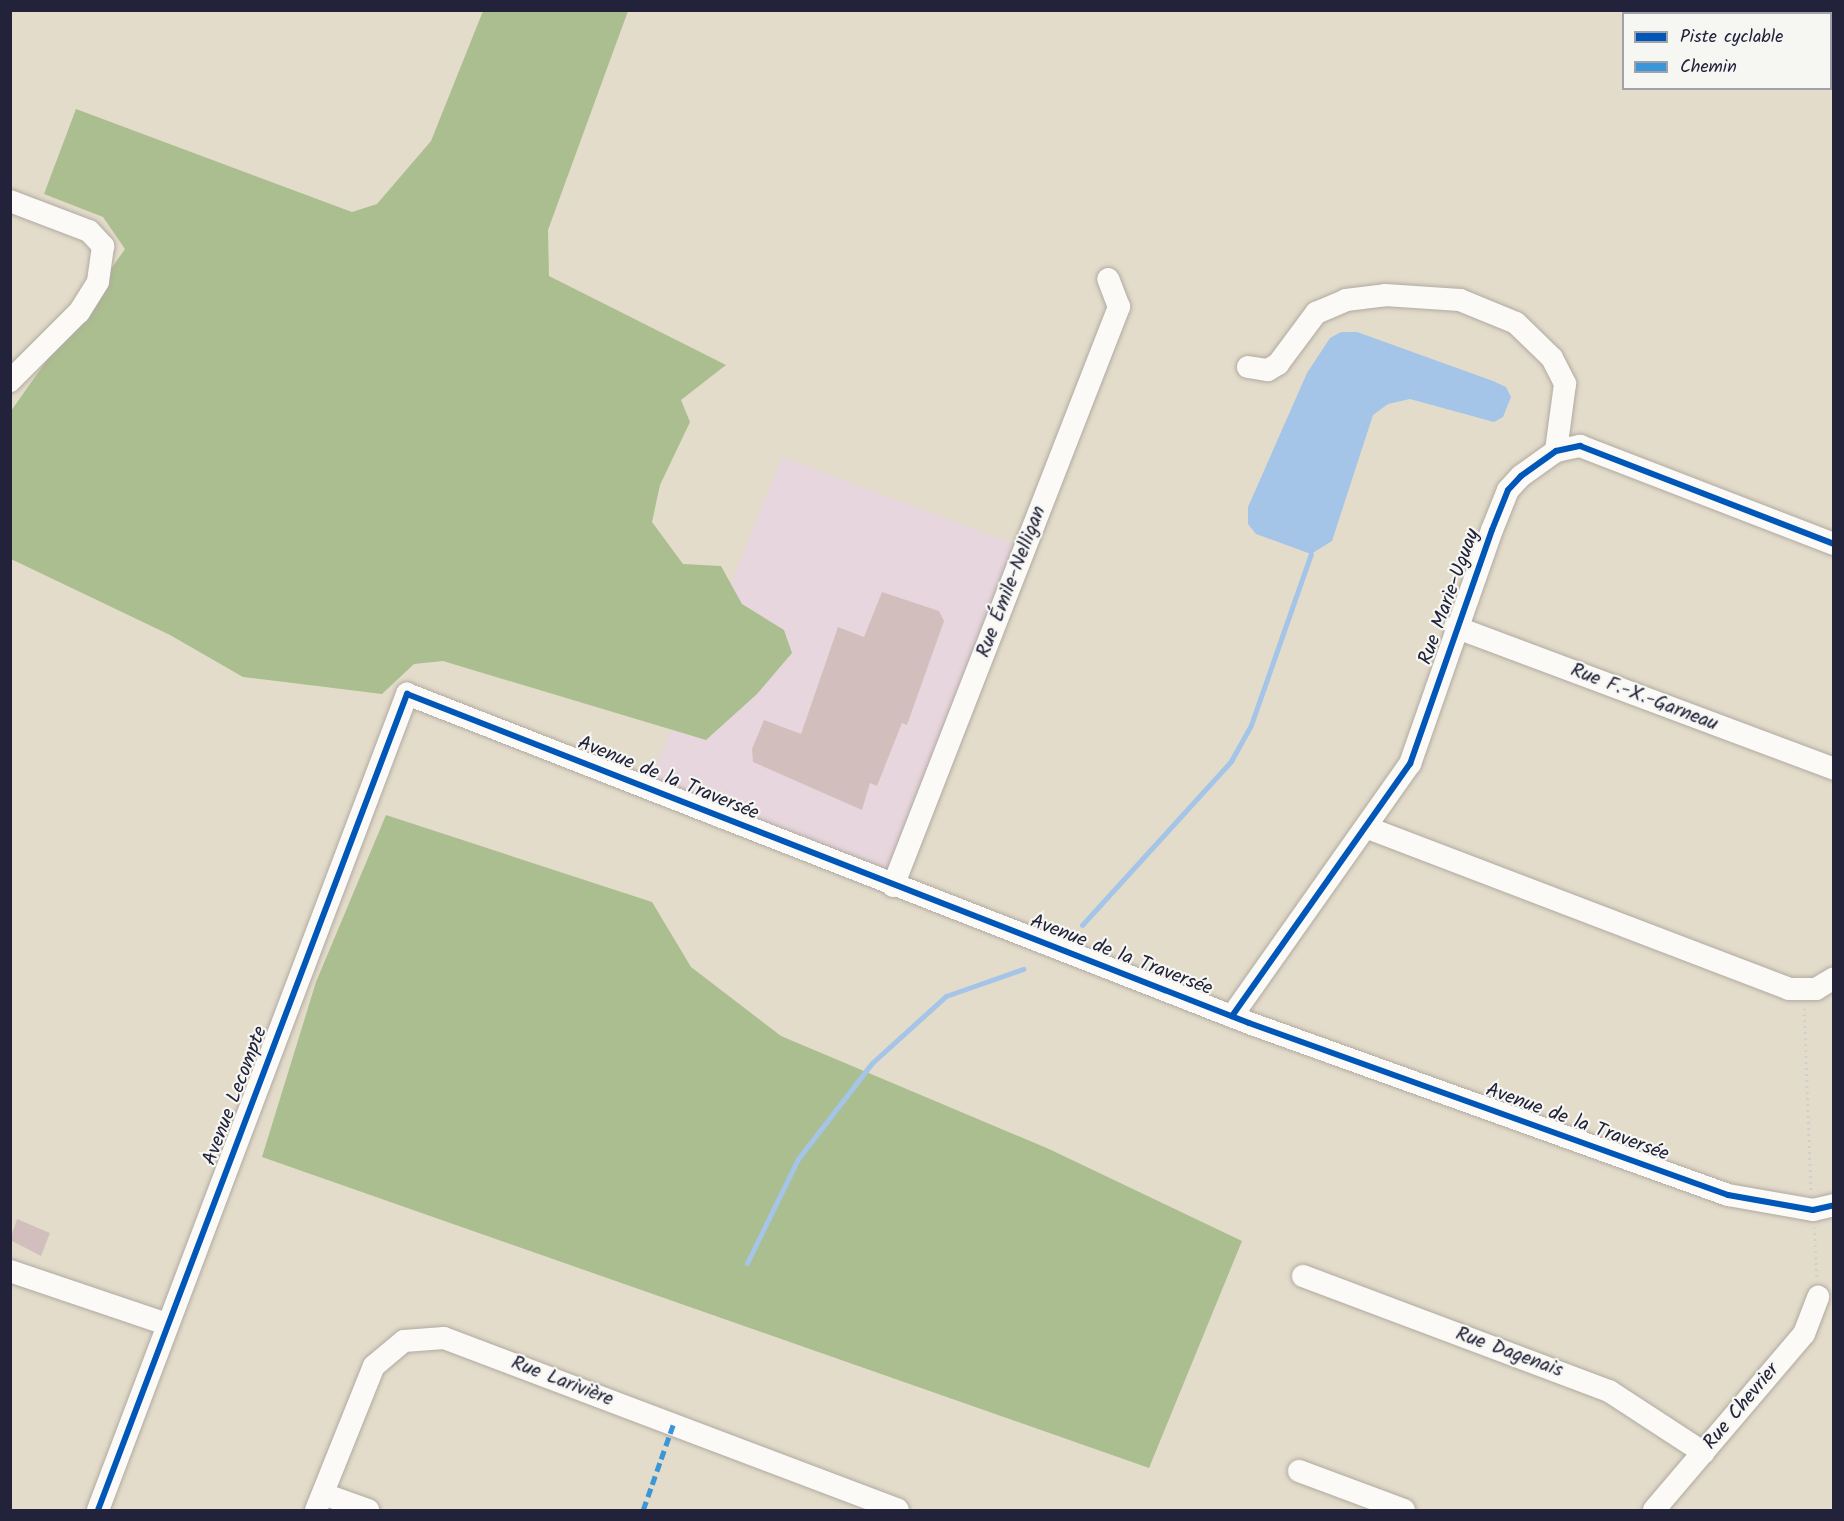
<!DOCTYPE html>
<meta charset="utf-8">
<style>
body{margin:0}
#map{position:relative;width:1844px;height:1521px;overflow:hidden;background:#e4dcca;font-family:Kalam,sans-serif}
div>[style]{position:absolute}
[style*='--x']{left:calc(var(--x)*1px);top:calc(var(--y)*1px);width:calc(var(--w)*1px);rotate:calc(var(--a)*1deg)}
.built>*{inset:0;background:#e7d6dd}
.forest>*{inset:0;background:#abbe8f}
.water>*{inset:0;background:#a4c4e8}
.stream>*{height:5px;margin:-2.5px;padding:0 2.5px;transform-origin:2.5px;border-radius:2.5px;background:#a4c4e8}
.building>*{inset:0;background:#d2bfbd}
.path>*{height:3px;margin-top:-1.5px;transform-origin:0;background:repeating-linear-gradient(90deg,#d1cfcc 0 1.5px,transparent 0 6px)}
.roads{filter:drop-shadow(0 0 2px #b0aaa2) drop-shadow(0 0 2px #b0aaa2)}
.minor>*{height:22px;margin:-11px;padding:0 11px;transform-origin:11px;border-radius:11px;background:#fbfaf7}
.quiet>*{height:4.5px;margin-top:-2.25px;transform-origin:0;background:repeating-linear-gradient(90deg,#3b95d9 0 9px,transparent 0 13.5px)}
.cycleway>*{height:6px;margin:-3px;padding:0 3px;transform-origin:3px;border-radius:3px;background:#0057b8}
span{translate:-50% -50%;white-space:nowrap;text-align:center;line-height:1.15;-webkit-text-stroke:4.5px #f6f6f2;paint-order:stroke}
.street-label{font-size:20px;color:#22223b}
.frame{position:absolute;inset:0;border:12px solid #22223b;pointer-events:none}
.legend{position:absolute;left:1622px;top:12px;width:210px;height:78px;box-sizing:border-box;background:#f6f6f2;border:2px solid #a1a1a9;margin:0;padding:8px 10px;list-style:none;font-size:18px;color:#22223b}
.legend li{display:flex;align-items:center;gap:12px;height:30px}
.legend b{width:30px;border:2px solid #a1a1a9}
</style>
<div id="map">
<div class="built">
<div style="clip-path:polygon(782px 457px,1025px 548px,893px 886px,647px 789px)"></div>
</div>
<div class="forest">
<div style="clip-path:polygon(483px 11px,628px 11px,548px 230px,549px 276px,726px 365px,681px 400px,690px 422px,660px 485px,652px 522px,683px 564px,721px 566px,742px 604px,784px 630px,792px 653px,757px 694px,706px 740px,443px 661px,414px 664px,382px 694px,243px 677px,170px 635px,11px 559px,11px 411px,125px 249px,103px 217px,44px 194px,76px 109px,352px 212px,377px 204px,431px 141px)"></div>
<div style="clip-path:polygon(386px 815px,652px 902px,691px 967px,781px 1036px,1049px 1149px,1242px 1241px,1149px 1468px,262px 1157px,316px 982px)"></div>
</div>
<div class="water">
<div style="clip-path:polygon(1341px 332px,1357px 332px,1493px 381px,1506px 387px,1511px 397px,1503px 417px,1494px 422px,1410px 399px,1388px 404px,1373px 415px,1332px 541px,1311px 554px,1256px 534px,1248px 524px,1248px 507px,1307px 373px,1330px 338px)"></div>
</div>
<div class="stream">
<div style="--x:1082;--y:925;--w:222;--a:-47.7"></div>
<div style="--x:1231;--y:761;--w:41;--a:-60.9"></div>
<div style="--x:1251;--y:725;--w:181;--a:-70.7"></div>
<div style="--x:747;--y:1263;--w:116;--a:-63.9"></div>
<div style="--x:798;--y:1159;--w:121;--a:-52.4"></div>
<div style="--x:872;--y:1063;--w:100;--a:-42.2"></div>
<div style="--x:946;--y:996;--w:82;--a:-19.3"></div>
</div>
<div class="building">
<div style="clip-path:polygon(882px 592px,939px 611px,944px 621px,907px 725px,902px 723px,877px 786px,870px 783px,862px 810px,753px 762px,752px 749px,764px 720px,801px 734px,838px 627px,864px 637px)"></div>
<div style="clip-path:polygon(17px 1219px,50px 1233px,41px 1256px,10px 1240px)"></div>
</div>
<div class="path">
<div style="--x:1804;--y:1008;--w:182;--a:87.8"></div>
<div style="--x:1814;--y:1227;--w:53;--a:86.8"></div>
</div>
<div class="roads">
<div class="minor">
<div style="--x:10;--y:201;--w:85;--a:20.8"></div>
<div style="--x:89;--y:231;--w:21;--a:47"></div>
<div style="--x:103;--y:246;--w:36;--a:98"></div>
<div style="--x:98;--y:282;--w:36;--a:122"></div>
<div style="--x:79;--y:312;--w:98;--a:135"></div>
<div style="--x:1248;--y:367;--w:20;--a:9"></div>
<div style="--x:1268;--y:370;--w:12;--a:-31"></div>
<div style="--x:1278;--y:364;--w:64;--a:-53.3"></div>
<div style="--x:1316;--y:313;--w:33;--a:-23"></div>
<div style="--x:1346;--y:300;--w:39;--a:-7"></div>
<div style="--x:1385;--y:295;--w:75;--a:3.8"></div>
<div style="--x:1460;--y:300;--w:61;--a:22.3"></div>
<div style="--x:1516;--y:323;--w:50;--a:44.2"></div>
<div style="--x:1552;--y:358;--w:29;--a:63"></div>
<div style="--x:1565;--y:384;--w:68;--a:97.7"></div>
<div style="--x:1455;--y:627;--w:405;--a:20.5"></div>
<div style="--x:1368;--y:828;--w:451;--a:20.9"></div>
<div style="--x:1789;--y:989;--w:27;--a:0"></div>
<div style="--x:1816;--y:989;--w:21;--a:-31"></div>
<div style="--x:893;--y:886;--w:622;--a:-68.68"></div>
<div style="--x:1119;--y:307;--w:30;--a:-111"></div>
<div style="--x:1232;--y:1016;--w:309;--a:-54.8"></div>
<div style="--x:1410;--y:764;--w:248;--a:-70.7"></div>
<div style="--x:1492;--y:530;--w:43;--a:-68.2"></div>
<div style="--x:1508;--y:490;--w:19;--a:-47"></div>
<div style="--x:1521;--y:476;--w:43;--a:-35.5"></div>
<div style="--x:1556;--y:451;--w:25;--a:-12"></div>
<div style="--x:1580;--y:446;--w:272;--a:21.1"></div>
<div style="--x:10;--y:1271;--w:166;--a:18.7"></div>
<div style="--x:1303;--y:1276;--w:327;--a:20.6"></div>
<div style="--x:1609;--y:1391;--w:113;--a:33.1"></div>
<div style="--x:1299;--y:1471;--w:112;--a:20.4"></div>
<div style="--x:323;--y:1494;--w:48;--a:19.6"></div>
<div style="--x:98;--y:1510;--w:873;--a:-69.26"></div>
<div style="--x:407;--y:694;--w:904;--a:21.34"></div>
<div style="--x:1249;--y:1023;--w:509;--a:19.75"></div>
<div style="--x:1728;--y:1195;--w:86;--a:10"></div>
<div style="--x:1813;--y:1210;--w:22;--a:-13"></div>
<div style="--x:316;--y:1510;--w:155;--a:-68.1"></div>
<div style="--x:374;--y:1366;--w:39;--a:-40"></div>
<div style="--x:404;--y:1341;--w:40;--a:-4.3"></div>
<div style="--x:444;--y:1338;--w:485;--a:20.7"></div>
<div style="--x:1654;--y:1510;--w:231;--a:-49.6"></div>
<div style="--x:1804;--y:1334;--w:40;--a:-69"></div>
</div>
</div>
<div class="quiet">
<div style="--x:643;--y:1510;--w:90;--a:-70.6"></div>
</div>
<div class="cycleway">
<div style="--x:1232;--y:1016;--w:309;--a:-54.8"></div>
<div style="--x:1410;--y:764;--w:248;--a:-70.7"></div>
<div style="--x:1492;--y:530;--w:43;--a:-68.2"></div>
<div style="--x:1508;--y:490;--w:19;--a:-47"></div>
<div style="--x:1521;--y:476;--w:43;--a:-35.5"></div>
<div style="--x:1556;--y:451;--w:25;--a:-12"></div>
<div style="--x:1580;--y:446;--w:272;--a:21.1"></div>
<div style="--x:98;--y:1510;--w:873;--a:-69.26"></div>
<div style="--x:407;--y:694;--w:904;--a:21.34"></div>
<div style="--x:1249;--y:1023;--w:509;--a:19.75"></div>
<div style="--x:1728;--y:1195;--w:86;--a:10"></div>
<div style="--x:1813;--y:1210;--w:22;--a:-13"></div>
</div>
<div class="street-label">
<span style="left:1012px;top:582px;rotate:-69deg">Rue Émile-Nelligan</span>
<span style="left:1450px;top:597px;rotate:-70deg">Rue Marie-Uguay</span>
<span style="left:1644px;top:698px;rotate:21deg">Rue F.-X.-Garneau</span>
<span style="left:668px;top:779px;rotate:22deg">Avenue de la Traversée</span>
<span style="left:1121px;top:956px;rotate:21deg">Avenue de la Traversée</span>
<span style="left:236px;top:1096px;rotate:-69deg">Avenue Lecompte</span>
<span style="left:1577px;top:1123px;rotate:20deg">Avenue de la Traversée</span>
<span style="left:1509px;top:1353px;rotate:20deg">Rue Dagenais</span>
<span style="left:562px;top:1382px;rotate:21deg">Rue Larivière</span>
<span style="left:1742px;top:1407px;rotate:-50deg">Rue Chevrier</span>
</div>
<div class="frame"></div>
<ul class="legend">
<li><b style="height:8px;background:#0057b8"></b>Piste cyclable</li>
<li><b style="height:8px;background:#3b95d9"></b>Chemin</li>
</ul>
</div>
